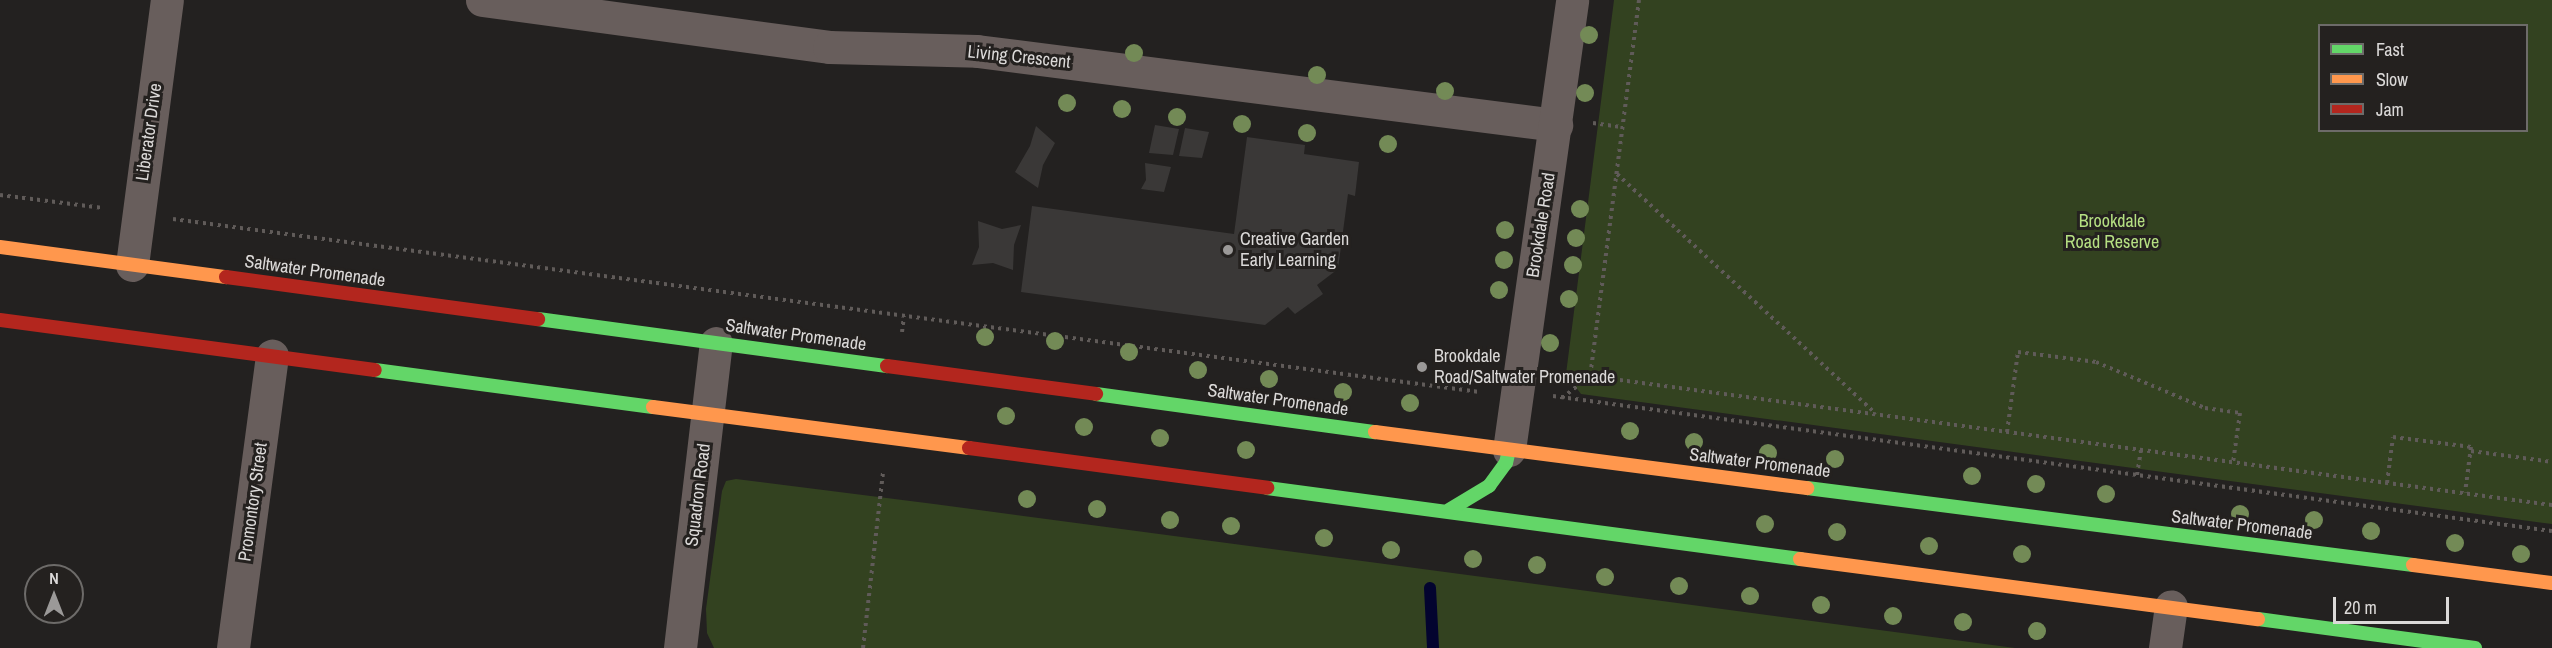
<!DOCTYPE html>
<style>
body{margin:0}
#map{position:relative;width:2552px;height:648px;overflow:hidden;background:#232120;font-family:"Archivo Narrow",sans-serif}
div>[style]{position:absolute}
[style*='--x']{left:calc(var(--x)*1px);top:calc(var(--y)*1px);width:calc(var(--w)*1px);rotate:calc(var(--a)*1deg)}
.green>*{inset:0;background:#334220}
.stream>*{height:12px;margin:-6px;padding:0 6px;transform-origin:6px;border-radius:6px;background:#03042f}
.building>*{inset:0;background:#3a3837}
.path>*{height:4px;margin-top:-2px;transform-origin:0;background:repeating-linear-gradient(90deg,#605b59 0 3px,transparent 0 7.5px)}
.street>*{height:33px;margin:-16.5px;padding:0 16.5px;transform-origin:16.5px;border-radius:16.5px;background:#685e5c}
.fast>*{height:14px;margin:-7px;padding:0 7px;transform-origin:7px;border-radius:7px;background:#63d668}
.slow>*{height:14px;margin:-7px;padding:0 7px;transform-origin:7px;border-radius:7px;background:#ff974d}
.jam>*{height:14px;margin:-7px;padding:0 7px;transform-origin:7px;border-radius:7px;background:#b3261e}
.trees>*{width:18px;height:18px;margin:-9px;border-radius:50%;background:#738a56}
.dots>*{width:16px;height:16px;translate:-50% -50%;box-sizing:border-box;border:3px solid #24211f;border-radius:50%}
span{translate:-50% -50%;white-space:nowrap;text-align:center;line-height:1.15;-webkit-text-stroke:6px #24211f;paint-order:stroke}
.street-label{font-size:18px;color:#dbd9d8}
.park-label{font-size:18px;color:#b5df82}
.poi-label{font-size:18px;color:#dbd9d8}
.left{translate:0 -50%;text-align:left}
.legend{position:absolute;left:2318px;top:24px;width:210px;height:108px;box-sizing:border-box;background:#24211f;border:2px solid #6d6b69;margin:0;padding:8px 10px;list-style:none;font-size:18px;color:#dbd9d8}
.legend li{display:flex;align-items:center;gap:12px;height:30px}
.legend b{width:30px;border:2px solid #6d6b69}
.north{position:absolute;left:24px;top:564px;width:60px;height:60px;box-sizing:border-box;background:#24211f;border:2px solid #6d6b69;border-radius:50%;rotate:0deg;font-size:16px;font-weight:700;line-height:24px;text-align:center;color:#dbd9d8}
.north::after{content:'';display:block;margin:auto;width:21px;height:27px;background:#9b9998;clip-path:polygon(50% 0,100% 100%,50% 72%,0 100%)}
.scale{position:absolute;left:2333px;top:597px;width:116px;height:27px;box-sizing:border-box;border:3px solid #dbd9d8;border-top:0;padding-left:8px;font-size:18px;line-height:21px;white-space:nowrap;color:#dbd9d8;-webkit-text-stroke:4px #24211f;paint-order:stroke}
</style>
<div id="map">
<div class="green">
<div style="clip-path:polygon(evenodd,1614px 0,2552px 0,2552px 524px,1581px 394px,1566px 374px,1614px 0,2320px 26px,2526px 26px,2526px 130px,2320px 130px,2320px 26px)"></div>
<div style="clip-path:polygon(736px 479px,934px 504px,2015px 648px,714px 648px,707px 633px,706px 609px,722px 491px,726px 481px)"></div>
</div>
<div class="stream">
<div style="--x:1430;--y:588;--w:60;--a:87.1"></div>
</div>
<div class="building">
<div style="clip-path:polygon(1155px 125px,1179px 129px,1173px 155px,1149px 153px)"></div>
<div style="clip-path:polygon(1036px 126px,1055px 143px,1043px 165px,1038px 188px,1015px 172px,1030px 146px)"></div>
<div style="clip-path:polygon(1185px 128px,1209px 132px,1202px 158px,1179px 156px)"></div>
<div style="clip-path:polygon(1247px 137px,1305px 145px,1304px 154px,1359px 162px,1355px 196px,1348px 194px,1338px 269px,1317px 285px,1323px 294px,1295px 314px,1288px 307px,1265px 325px,1021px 292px,1032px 206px,1234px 234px)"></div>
<div style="clip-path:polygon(1145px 163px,1171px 167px,1164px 192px,1141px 189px,1146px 180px)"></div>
<div style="clip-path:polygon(978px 221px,1002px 229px,1021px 225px,1014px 245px,1013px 270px,993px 263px,972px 265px,979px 247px)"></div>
</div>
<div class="path">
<div style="--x:1639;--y:0;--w:379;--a:97.4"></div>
<div style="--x:1590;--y:376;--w:971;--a:7.64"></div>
<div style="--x:1593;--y:123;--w:30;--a:8"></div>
<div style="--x:1617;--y:174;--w:353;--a:42.8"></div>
<div style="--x:0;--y:195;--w:104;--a:7.2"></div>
<div style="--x:173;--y:219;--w:1318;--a:7.54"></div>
<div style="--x:902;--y:332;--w:16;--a:-83"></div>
<div style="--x:1553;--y:396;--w:1008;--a:7.7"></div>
<div style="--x:1562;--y:398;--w:36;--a:-38"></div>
<div style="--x:2007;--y:432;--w:81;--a:-82.2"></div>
<div style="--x:2018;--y:352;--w:79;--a:7.3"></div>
<div style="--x:2096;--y:362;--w:118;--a:22.9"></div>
<div style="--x:2205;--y:408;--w:35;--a:8"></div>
<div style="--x:2240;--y:413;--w:50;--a:98"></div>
<div style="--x:2471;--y:451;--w:82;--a:7.7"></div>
<div style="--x:2137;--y:475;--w:25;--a:-81"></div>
<div style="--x:2387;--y:483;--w:46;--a:-82.6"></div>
<div style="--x:2393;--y:437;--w:79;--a:7.3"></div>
<div style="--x:2471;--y:447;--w:46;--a:97.4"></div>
<div style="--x:863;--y:648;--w:176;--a:-83.5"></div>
</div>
<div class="street">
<div style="--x:482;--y:0;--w:350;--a:7.7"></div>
<div style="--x:829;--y:47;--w:148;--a:1.5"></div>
<div style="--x:977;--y:51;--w:584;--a:7.28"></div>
<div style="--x:132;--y:265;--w:267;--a:-82.5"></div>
<div style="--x:1509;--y:450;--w:454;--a:-82"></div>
<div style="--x:233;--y:648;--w:295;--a:-82.4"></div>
<div style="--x:680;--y:648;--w:307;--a:-83.3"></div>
<div style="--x:2165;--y:648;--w:42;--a:-81.9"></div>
</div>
<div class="fast">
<div style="--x:538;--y:319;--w:352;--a:7.7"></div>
<div style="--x:375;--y:370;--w:280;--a:7.6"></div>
<div style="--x:1096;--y:394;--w:282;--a:7.8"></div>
<div style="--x:1267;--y:488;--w:538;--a:7.59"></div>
<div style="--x:1807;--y:488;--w:611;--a:7.24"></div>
<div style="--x:1449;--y:510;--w:47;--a:-31"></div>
<div style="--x:1489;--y:486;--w:29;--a:-54"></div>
<div style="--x:1506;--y:463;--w:13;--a:-77"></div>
<div style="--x:2258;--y:619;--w:219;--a:7.6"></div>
</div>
<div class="slow">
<div style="--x:0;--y:247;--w:228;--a:7.6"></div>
<div style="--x:653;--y:407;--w:319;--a:7.4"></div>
<div style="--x:1375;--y:432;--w:436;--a:7.4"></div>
<div style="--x:1800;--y:559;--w:462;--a:7.5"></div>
<div style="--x:2413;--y:565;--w:140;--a:7.4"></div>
</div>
<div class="jam">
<div style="--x:226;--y:277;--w:315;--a:7.7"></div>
<div style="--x:0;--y:320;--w:378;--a:7.6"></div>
<div style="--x:887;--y:366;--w:211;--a:7.6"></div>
<div style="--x:969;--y:448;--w:301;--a:7.6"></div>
</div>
<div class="trees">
<div style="left:1589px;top:35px"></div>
<div style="left:1134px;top:53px"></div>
<div style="left:1317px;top:75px"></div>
<div style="left:1445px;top:91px"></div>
<div style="left:1585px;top:93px"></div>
<div style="left:1067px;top:103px"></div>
<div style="left:1122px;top:109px"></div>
<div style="left:1177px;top:117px"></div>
<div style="left:1242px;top:124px"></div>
<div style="left:1307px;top:133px"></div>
<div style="left:1388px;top:144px"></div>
<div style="left:1580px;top:209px"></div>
<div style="left:1505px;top:230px"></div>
<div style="left:1576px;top:238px"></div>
<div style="left:1504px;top:260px"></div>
<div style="left:1573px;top:265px"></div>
<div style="left:1499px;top:290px"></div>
<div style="left:1569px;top:299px"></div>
<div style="left:985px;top:337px"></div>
<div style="left:1055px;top:341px"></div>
<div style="left:1550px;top:343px"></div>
<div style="left:1129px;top:352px"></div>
<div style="left:1198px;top:370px"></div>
<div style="left:1269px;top:379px"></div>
<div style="left:1343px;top:392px"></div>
<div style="left:1410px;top:403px"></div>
<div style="left:1006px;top:416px"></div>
<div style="left:1084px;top:427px"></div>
<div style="left:1630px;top:431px"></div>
<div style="left:1160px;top:438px"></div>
<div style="left:1694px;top:442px"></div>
<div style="left:1246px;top:450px"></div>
<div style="left:1768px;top:453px"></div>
<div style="left:1835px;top:459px"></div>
<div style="left:1972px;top:476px"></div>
<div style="left:2036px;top:484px"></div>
<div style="left:2106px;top:494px"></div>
<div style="left:1027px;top:499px"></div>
<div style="left:1097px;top:509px"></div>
<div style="left:2240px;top:514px"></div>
<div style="left:1170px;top:520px"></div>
<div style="left:2314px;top:520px"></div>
<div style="left:1765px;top:524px"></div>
<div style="left:1231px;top:526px"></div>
<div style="left:2371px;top:531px"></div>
<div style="left:1837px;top:532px"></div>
<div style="left:1324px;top:538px"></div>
<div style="left:2455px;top:543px"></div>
<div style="left:1929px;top:546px"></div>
<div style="left:1391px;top:550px"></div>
<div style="left:2022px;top:554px"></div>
<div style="left:2521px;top:554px"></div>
<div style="left:1473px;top:559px"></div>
<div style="left:1537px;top:565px"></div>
<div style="left:1605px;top:577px"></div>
<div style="left:1679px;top:586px"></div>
<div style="left:1750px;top:596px"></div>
<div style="left:1821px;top:605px"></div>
<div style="left:1893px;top:616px"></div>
<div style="left:1963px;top:622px"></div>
<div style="left:2037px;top:631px"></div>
</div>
<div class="dots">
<div style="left:1228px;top:250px;background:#9b9998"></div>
<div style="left:1422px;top:367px;background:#9b9998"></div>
</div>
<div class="street-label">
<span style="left:1019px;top:57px;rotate:6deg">Living Crescent</span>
<span style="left:149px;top:132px;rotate:-82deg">Liberator Drive</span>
<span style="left:1541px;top:225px;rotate:-81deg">Brookdale Road</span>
<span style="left:315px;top:271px;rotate:8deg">Saltwater Promenade</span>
<span style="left:796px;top:335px;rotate:8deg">Saltwater Promenade</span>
<span style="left:1278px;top:400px;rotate:8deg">Saltwater Promenade</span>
<span style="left:1760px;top:463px;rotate:7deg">Saltwater Promenade</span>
<span style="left:698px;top:495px;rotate:-83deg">Squadron Road</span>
<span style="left:253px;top:502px;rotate:-82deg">Promontory Street</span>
<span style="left:2242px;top:525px;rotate:7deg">Saltwater Promenade</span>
</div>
<div class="park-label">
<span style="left:2112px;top:232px">Brookdale<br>Road Reserve</span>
</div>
<div class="poi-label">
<span class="left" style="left:1240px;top:250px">Creative Garden<br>Early Learning</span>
<span class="left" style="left:1434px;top:367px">Brookdale<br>Road/Saltwater Promenade</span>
</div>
<ul class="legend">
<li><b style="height:8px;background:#63d668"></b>Fast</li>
<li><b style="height:8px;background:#ff974d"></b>Slow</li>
<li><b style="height:8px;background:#b3261e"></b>Jam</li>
</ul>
<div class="north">N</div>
<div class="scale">20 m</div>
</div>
